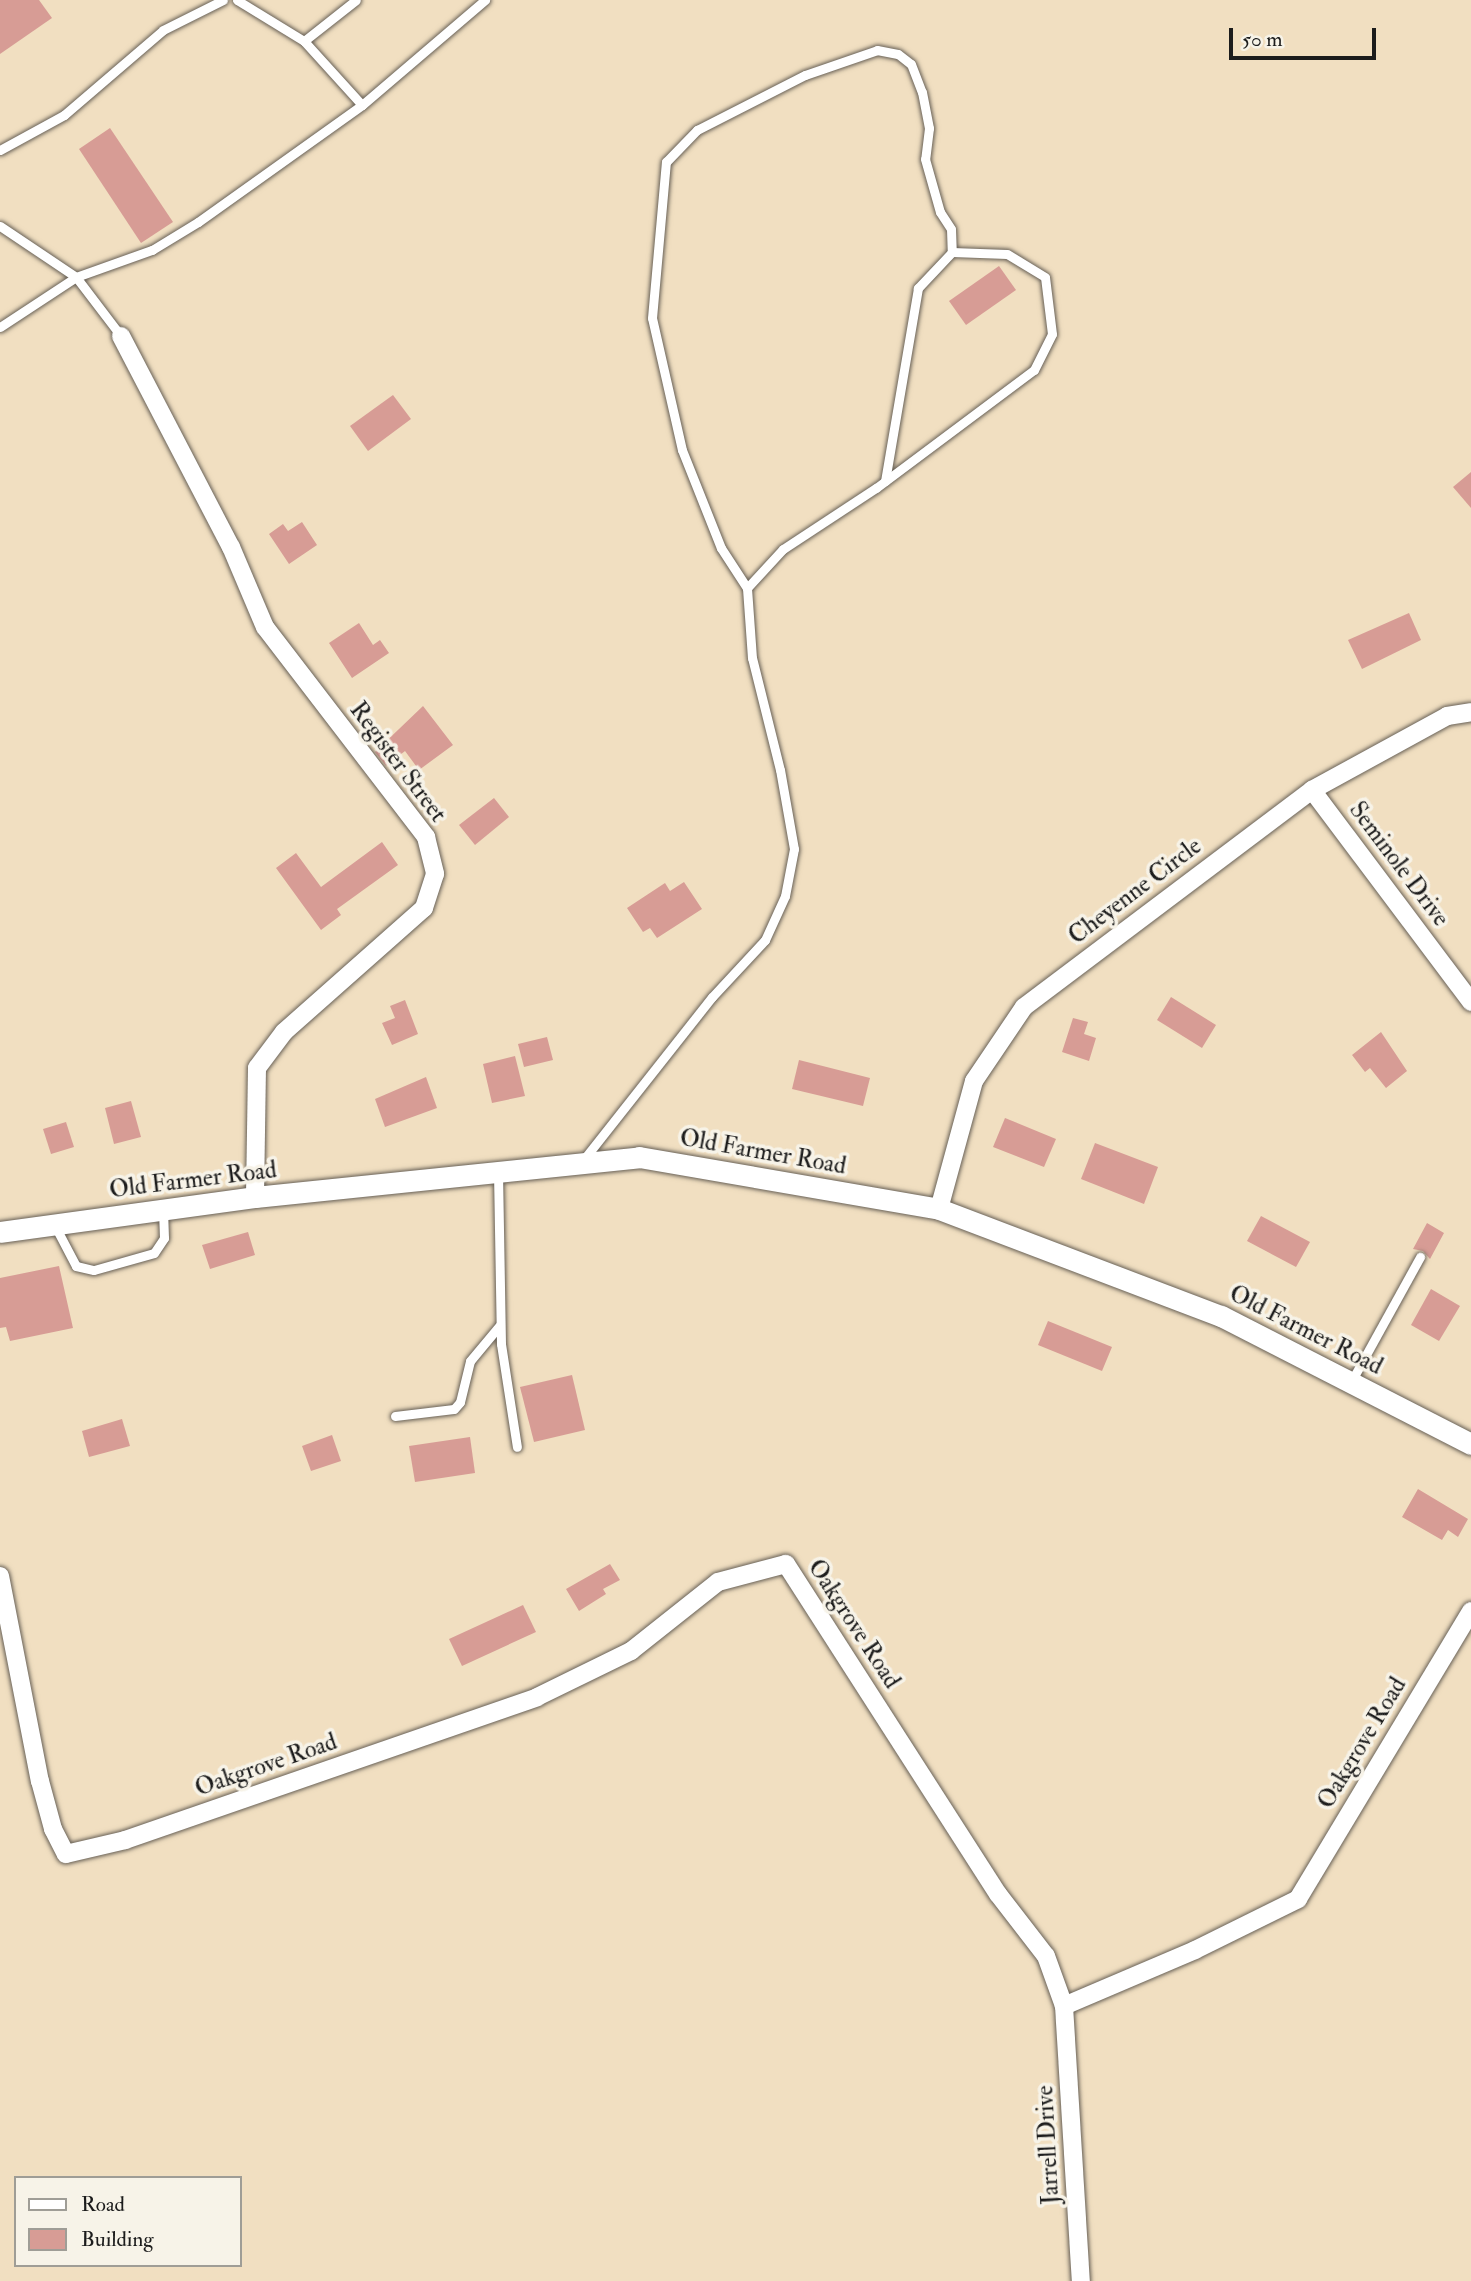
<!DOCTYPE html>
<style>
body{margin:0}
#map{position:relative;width:1471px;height:2281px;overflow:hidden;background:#f1dfc1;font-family:"IM FELL Double Pica",serif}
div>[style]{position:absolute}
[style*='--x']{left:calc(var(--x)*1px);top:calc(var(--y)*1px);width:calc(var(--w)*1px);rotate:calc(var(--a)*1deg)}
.building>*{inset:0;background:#d79c95}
.roads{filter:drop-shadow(0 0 2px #676056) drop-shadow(0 0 2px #676056)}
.service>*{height:9px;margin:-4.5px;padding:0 4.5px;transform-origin:4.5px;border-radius:4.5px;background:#fff}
.minor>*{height:18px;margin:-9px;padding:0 9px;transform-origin:9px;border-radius:9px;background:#fff}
.tertiary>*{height:21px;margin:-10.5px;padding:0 10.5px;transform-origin:10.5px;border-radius:10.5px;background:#fff}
span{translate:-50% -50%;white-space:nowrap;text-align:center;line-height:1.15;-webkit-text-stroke:7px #f7f3e8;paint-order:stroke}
.street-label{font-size:24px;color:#1c1c1c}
.legend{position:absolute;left:14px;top:2176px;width:228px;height:91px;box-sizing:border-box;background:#f7f3e8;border:2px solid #9f9d96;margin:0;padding:9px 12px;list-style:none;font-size:21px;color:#1c1c1c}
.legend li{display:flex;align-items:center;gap:14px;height:35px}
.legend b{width:35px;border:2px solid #9f9d96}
.scale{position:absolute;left:1229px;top:28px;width:147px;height:32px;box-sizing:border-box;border:4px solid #1c1c1c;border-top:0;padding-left:9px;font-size:21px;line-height:24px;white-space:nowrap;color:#1c1c1c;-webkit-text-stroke:5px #f7f3e8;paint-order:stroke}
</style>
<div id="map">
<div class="building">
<div style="clip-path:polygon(0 0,39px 0,52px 18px,0 54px)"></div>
<div style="clip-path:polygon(110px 128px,173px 222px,141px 243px,79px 149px)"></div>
<div style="clip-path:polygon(999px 266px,1016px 290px,966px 325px,949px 301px)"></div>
<div style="clip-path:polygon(393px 395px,411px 419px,368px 451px,350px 426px)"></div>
<div style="clip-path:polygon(1471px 472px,1471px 508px,1453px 487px)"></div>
<div style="clip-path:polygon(302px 522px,317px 545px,289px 564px,269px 534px,283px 524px,288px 531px)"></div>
<div style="clip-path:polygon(1409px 613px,1421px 640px,1362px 669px,1348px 640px)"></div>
<div style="clip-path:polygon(359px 623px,373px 645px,380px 640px,389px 653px,352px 678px,329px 643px)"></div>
<div style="clip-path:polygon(423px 706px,453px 745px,419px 770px,405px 751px,386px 766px,375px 752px)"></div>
<div style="clip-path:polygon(494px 798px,509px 817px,475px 845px,459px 825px)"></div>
<div style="clip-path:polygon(382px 842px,398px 865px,337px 909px,341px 915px,321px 930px,276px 868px,296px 853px,321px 887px)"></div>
<div style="clip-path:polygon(684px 882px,702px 909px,657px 938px,650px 928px,643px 932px,627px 908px,665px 883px,670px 891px)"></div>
<div style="clip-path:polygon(1171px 997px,1216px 1025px,1202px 1048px,1157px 1020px)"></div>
<div style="clip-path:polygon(405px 1000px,418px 1034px,392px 1045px,382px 1023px,395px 1018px,390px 1006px)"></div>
<div style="clip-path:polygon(1073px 1018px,1088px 1022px,1084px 1034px,1096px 1038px,1089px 1061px,1062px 1052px)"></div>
<div style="clip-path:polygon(1381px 1032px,1407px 1071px,1386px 1088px,1370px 1068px,1365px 1072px,1352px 1055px)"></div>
<div style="clip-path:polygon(547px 1037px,553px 1060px,524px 1067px,518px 1044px)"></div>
<div style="clip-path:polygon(515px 1056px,525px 1096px,492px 1103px,483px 1064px)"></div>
<div style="clip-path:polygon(799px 1060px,870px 1078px,863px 1106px,792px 1089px)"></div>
<div style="clip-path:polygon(426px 1077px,437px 1108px,385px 1127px,375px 1099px)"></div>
<div style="clip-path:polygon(131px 1101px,141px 1137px,114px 1144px,105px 1108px)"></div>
<div style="clip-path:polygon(1005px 1118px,1056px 1139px,1044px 1167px,993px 1147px)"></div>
<div style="clip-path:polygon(66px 1122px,74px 1147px,51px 1154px,43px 1129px)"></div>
<div style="clip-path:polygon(1095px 1143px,1158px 1167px,1144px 1204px,1081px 1179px)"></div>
<div style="clip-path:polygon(1261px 1216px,1310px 1242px,1296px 1267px,1247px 1241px)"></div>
<div style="clip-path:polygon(1427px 1223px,1444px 1233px,1430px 1259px,1423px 1251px,1413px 1249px)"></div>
<div style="clip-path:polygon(248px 1232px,255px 1255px,210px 1269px,202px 1245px)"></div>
<div style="clip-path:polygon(59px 1266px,73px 1328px,10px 1341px,6px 1327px,0 1328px,0 1278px)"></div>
<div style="clip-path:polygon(1431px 1289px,1460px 1306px,1439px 1341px,1411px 1325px)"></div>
<div style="clip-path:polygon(1048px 1321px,1112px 1347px,1102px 1371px,1038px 1345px)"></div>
<div style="clip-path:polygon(572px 1375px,585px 1430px,534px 1442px,520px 1387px)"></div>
<div style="clip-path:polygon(122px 1419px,130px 1446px,89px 1457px,82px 1431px)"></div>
<div style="clip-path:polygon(332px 1435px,341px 1461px,311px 1471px,302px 1446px)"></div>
<div style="clip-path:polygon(470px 1437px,475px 1473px,415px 1482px,409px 1446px)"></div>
<div style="clip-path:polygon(1418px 1489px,1468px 1519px,1458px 1537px,1448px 1530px,1442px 1540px,1402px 1517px)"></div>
<div style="clip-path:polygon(610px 1564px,620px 1580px,603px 1589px,606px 1594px,579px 1611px,566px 1589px)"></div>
<div style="clip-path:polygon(523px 1605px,536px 1632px,462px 1666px,449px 1639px)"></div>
</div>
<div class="roads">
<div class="service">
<div style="--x:237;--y:0;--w:79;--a:31.5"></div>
<div style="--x:304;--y:41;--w:66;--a:-38.3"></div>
<div style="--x:362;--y:105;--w:162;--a:-40.5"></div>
<div style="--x:0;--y:150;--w:73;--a:-28.7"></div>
<div style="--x:64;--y:115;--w:130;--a:-40.6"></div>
<div style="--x:163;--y:30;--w:67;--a:-26.6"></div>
<div style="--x:0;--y:226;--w:92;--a:33.9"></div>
<div style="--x:76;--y:277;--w:74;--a:52.7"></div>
<div style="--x:0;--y:327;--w:91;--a:-33.3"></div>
<div style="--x:76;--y:277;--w:81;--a:-19.6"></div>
<div style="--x:152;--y:250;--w:54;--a:-31.3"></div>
<div style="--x:198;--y:222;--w:201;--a:-35.5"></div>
<div style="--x:362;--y:105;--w:86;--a:-132.2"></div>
<div style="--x:747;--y:588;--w:48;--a:-123"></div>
<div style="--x:721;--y:548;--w:105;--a:-111.7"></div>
<div style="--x:682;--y:450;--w:135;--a:-102.8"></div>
<div style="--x:652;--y:318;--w:157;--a:-84.9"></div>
<div style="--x:666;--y:162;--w:45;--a:-45.9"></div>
<div style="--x:697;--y:130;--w:121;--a:-27"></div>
<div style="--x:805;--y:75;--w:76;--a:-19.1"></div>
<div style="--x:877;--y:50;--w:21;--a:11"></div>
<div style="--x:898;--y:54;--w:16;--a:38"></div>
<div style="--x:911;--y:64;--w:30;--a:69"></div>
<div style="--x:922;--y:92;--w:37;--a:79"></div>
<div style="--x:929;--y:128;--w:31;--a:97"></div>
<div style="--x:925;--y:159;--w:55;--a:74.2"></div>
<div style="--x:940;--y:212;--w:20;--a:57"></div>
<div style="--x:951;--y:229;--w:23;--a:88"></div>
<div style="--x:584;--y:1159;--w:206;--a:-51.7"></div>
<div style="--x:712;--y:997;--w:78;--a:-47.1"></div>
<div style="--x:765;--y:940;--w:48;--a:-65.6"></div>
<div style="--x:785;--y:896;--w:48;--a:-79.2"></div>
<div style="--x:794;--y:849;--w:80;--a:-100"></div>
<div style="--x:780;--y:770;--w:115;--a:-104"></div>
<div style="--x:752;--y:658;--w:70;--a:-94.1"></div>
<div style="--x:747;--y:588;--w:53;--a:-47.3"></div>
<div style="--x:783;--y:549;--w:111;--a:-33.3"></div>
<div style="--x:876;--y:488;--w:197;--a:-36.8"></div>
<div style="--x:1034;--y:370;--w:40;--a:-63.4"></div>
<div style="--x:1052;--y:334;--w:57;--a:-97"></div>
<div style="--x:1045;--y:277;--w:44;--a:-148.8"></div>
<div style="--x:1007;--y:254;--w:55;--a:-177.9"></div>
<div style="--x:952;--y:252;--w:50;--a:133.4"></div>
<div style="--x:918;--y:288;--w:196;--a:99.7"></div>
<div style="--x:498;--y:1172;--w:172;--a:89"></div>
<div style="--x:501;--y:1344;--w:104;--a:81.2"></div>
<div style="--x:55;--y:1226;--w:45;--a:62.3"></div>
<div style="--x:76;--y:1266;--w:18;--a:13"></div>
<div style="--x:94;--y:1270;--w:62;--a:-15.8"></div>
<div style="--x:154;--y:1253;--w:18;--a:-56"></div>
<div style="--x:164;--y:1238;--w:28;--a:-92"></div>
<div style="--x:1351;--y:1382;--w:143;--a:-61.1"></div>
<div style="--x:395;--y:1416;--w:59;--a:-6.8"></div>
<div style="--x:454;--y:1409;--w:9;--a:-49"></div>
<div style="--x:460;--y:1402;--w:42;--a:-76.3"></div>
<div style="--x:470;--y:1361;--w:47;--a:-50.2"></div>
</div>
<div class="minor">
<div style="--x:121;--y:336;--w:238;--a:62.5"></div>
<div style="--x:231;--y:547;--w:87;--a:67"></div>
<div style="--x:265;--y:627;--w:265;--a:52.5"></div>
<div style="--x:426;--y:837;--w:38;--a:76"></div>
<div style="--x:435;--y:874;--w:36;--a:108"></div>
<div style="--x:424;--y:908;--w:187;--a:138.5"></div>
<div style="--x:284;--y:1032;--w:45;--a:126.9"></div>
<div style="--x:257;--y:1068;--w:129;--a:90.9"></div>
<div style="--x:1312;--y:790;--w:265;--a:53.1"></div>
<div style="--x:939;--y:1209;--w:133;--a:-74.7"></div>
<div style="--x:974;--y:1081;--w:89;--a:-56"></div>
<div style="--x:1024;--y:1007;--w:361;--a:-37"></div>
<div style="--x:1312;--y:790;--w:154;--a:-28.7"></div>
<div style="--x:1447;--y:716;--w:24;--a:-9"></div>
<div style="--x:0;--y:1576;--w:209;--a:79"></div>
<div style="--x:40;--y:1781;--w:50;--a:74.8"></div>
<div style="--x:53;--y:1829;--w:28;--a:63"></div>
<div style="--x:66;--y:1854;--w:61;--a:-13.3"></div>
<div style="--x:125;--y:1840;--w:436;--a:-19.1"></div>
<div style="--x:537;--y:1697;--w:105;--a:-26.1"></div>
<div style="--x:631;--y:1651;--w:111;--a:-38.4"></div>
<div style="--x:718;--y:1582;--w:70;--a:-14.8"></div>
<div style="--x:786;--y:1564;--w:392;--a:57.3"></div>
<div style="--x:998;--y:1894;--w:78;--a:52.3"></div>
<div style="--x:1046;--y:1956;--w:53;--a:70.2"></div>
<div style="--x:1064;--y:2006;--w:276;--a:86.5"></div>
<div style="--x:1064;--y:2006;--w:142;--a:-23.1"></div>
<div style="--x:1195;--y:1950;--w:115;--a:-26.3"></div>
<div style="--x:1298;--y:1899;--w:336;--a:-59"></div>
</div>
<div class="tertiary">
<div style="--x:0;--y:1232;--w:257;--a:-7.8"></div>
<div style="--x:255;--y:1197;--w:386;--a:-5.9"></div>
<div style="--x:639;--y:1157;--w:304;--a:9.8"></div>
<div style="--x:939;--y:1209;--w:302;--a:20.8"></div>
<div style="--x:1221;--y:1316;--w:281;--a:27.1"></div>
</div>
</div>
<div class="street-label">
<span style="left:398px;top:762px;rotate:53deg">Register Street</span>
<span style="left:1399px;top:864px;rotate:53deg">Seminole Drive</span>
<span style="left:1135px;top:891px;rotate:-37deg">Cheyenne Circle</span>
<span style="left:763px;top:1152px;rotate:10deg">Old Farmer Road</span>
<span style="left:193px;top:1180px;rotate:-7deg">Old Farmer Road</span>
<span style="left:1306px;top:1330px;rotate:27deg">Old Farmer Road</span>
<span style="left:854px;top:1624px;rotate:57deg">Oakgrove Road</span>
<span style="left:1362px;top:1743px;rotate:-59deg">Oakgrove Road</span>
<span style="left:266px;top:1765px;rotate:-19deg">Oakgrove Road</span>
<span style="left:1048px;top:2145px;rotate:-93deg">Jarrell Drive</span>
</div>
<ul class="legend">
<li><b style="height:9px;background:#fff"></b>Road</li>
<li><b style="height:19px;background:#d79c95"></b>Building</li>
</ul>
<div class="scale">50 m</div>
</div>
